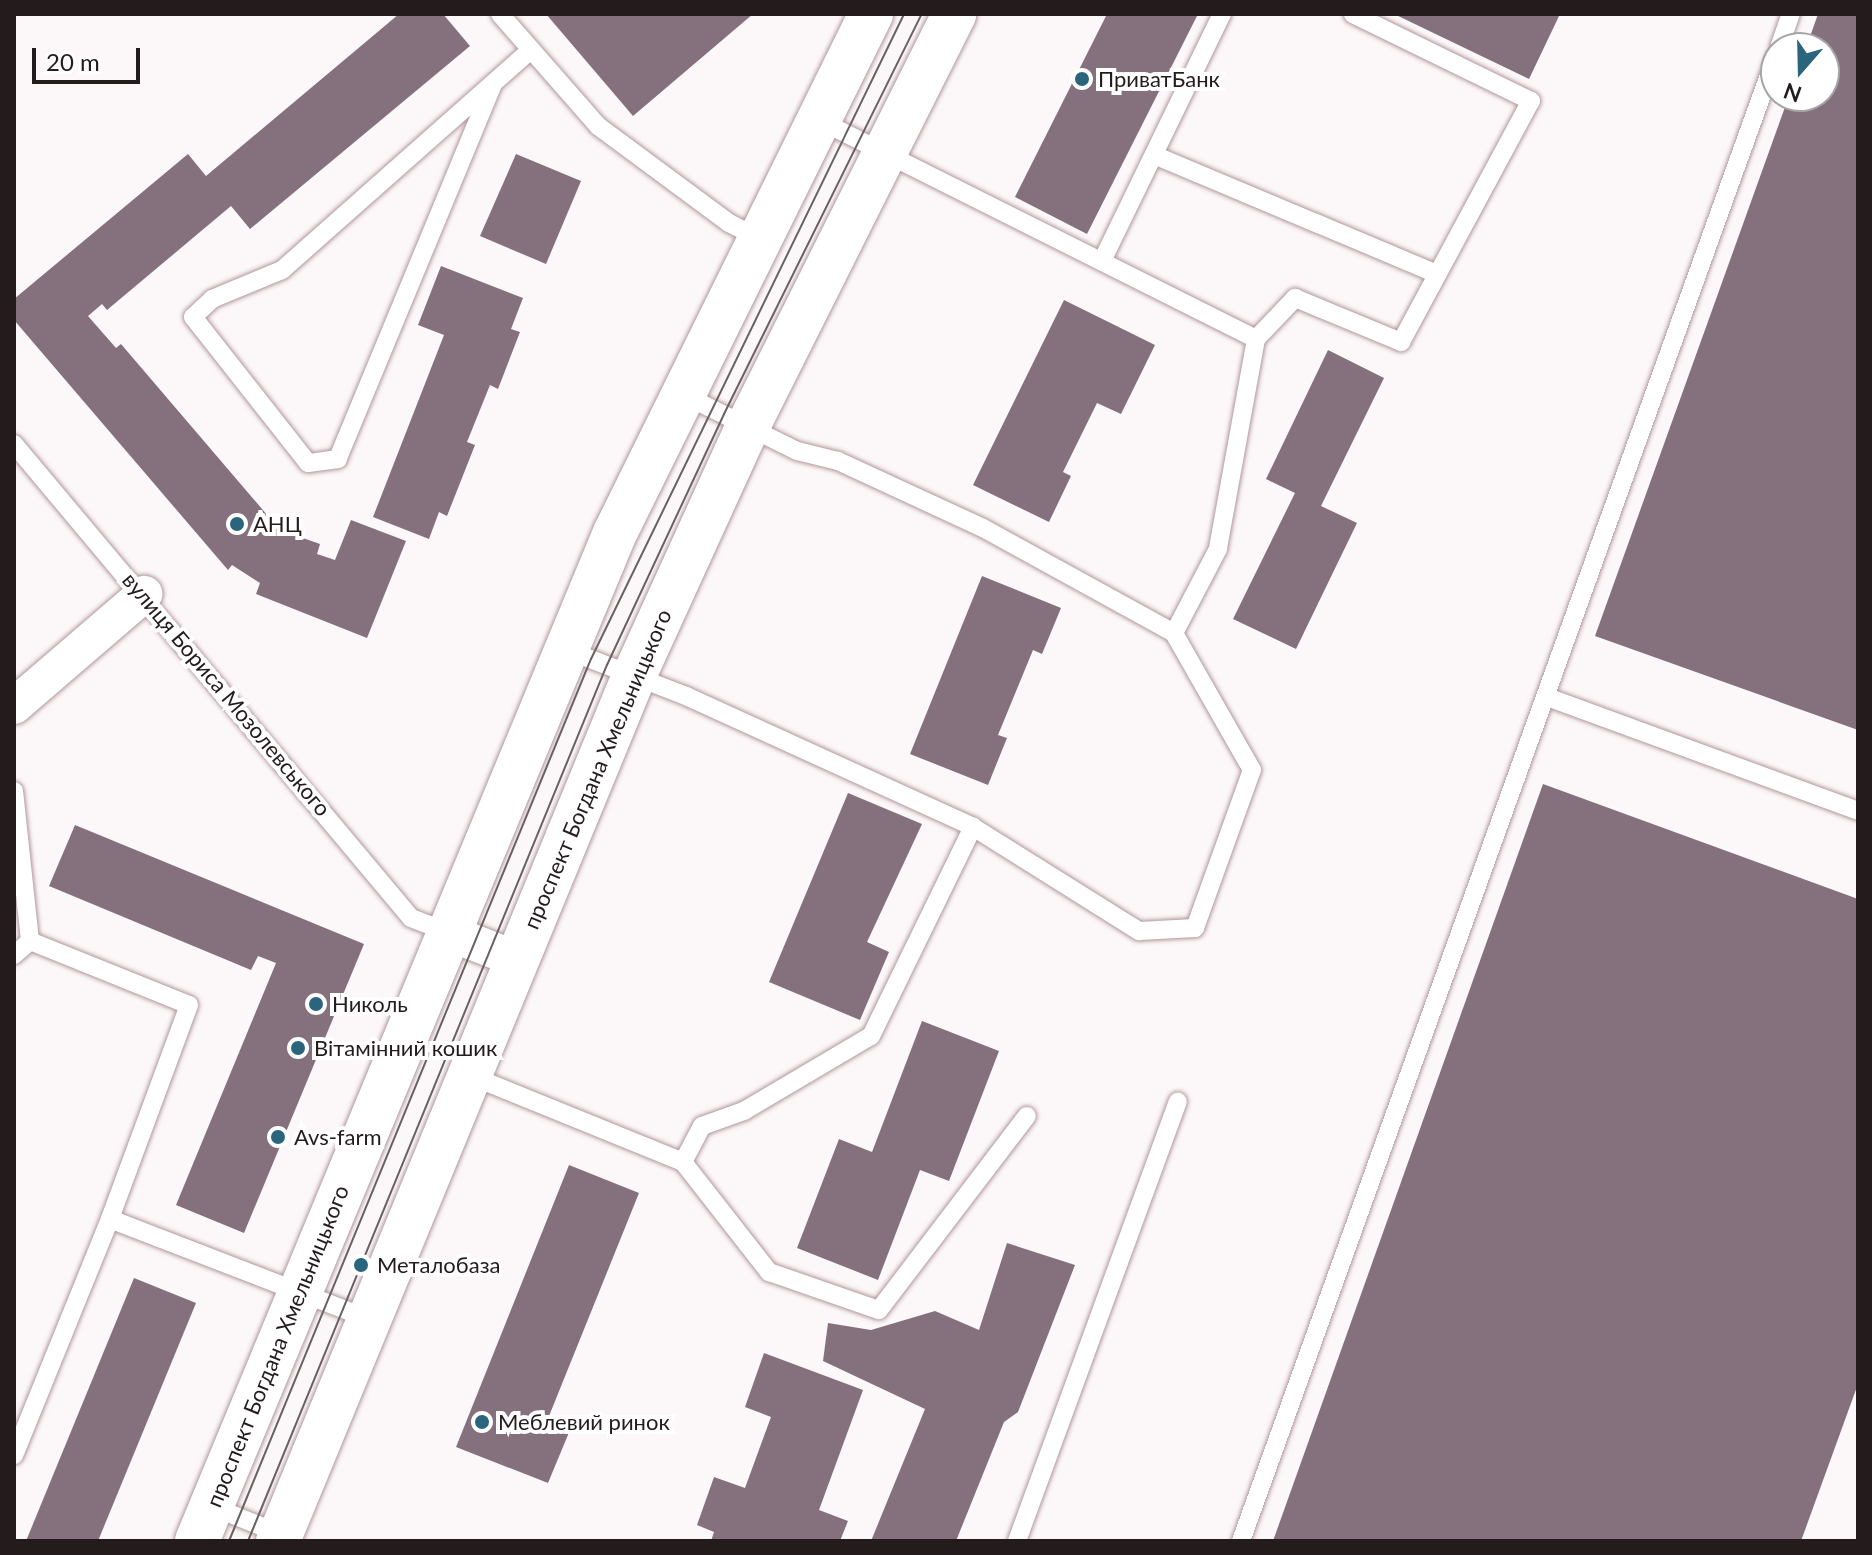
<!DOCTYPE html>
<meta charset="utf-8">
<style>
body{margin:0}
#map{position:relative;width:1872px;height:1555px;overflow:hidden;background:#fcf7f8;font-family:Lato,sans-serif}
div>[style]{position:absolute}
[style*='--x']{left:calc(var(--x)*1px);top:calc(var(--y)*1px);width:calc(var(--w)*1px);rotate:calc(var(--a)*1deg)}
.building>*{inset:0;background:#84717d}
.roads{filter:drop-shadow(0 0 2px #b0979c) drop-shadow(0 0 2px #b0979c)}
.lane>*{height:18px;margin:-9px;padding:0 9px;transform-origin:9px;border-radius:9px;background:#fff}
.street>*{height:36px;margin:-18px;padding:0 18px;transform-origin:18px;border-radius:18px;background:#fff}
.secondary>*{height:44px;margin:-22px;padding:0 22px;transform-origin:22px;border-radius:22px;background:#fff}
.tram>*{height:2px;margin:-1px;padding:0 1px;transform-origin:1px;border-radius:1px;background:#696163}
.dots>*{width:22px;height:22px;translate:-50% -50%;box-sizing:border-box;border:4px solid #fff;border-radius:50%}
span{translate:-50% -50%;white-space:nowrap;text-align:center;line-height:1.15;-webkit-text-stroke:8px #fff;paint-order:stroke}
.poi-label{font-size:22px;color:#241b1d}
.left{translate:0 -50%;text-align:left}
.street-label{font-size:22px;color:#241b1d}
.frame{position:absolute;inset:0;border:16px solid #241b1d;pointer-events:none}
.north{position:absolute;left:1760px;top:32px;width:80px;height:80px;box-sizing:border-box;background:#fff;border:2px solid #a7a4a5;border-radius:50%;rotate:200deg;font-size:22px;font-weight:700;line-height:32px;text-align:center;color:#241b1d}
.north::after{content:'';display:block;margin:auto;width:28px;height:36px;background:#2b647d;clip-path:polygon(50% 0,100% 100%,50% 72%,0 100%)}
.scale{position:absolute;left:32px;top:48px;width:108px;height:36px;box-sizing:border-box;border:4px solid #241b1d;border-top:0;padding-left:10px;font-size:24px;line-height:28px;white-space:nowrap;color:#241b1d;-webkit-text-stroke:6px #fff;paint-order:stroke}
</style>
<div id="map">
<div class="building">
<div style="clip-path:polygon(399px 14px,443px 14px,470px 46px,250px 229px,231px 206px,107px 310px,102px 304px,88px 316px,116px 348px,121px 344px,280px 530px,320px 544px,317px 554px,335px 560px,351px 520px,406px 541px,367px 638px,256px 594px,260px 583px,232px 565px,228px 570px,14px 320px,14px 299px,188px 154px,206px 176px)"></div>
<div style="clip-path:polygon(546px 14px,753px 14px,633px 116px)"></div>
<div style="clip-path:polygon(1107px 14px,1198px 14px,1087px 234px,1015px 197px)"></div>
<div style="clip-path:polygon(1394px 14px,1560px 14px,1529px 79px)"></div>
<div style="clip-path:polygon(1818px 14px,1858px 14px,1858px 730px,1595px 636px,1789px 96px,1824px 96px,1824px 48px,1806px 48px)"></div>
<div style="clip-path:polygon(516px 154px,581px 181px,546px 264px,480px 236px)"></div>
<div style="clip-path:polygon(441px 266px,523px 298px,511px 329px,520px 332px,498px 389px,490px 385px,467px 442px,475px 445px,447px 516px,439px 512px,429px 539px,373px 517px,444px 335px,418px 325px)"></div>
<div style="clip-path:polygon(1064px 300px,1155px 345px,1121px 414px,1097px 403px,1063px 472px,1071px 476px,1049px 522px,973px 485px)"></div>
<div style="clip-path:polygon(1328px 350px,1384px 378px,1321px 506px,1357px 523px,1296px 649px,1233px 619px,1295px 493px,1266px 479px)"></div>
<div style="clip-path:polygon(982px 576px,1061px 608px,1042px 654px,1033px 650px,998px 735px,1007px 738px,988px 785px,910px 754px)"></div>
<div style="clip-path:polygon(1543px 784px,1858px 899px,1858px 1384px,1801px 1541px,1273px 1541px)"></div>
<div style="clip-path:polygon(848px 793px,922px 824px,867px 942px,889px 952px,860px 1020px,769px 982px)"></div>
<div style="clip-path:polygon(75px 825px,364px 944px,244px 1233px,176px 1205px,276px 963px,258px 956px,251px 970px,49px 886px)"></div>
<div style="clip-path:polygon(922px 1021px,999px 1051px,949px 1181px,920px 1170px,878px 1280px,797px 1248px,839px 1139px,872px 1152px)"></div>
<div style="clip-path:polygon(569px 1165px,639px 1193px,547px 1421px,570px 1430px,548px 1483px,456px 1447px)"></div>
<div style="clip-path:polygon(1007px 1243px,1075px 1265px,1018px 1412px,1004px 1422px,956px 1541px,871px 1541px,925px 1409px,823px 1361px,828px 1323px,871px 1330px,935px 1311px,979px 1330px)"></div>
<div style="clip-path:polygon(134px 1278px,196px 1303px,98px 1541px,26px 1541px)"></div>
<div style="clip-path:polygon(764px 1353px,863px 1390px,819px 1510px,848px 1521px,840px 1541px,711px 1541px,714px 1532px,697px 1525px,714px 1477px,745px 1488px,771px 1417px,745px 1407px)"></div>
</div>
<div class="roads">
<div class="lane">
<div style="--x:500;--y:14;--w:149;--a:48.8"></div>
<div style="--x:598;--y:126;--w:163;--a:36.5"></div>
<div style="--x:729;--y:223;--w:35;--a:27"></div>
<div style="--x:1779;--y:48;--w:36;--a:-71"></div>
<div style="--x:493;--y:84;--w:406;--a:112.5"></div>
<div style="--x:338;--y:459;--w:30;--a:172"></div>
<div style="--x:308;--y:463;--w:186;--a:-128.2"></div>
<div style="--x:193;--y:317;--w:26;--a:-43"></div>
<div style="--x:212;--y:299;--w:76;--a:-22.5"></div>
<div style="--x:282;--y:270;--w:332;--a:-41.5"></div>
<div style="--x:819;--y:120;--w:489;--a:26.6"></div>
<div style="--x:1256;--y:339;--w:213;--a:100.3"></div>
<div style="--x:1218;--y:549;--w:95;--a:117.6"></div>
<div style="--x:1154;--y:155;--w:307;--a:22.8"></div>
<div style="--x:1102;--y:261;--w:275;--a:-64.1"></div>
<div style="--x:1256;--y:339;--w:57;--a:-46.4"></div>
<div style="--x:1295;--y:298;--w:115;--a:22.5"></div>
<div style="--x:1401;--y:342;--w:274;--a:-61.7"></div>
<div style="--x:1531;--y:101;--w:198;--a:-154"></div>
<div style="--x:14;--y:444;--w:618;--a:50.05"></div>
<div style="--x:411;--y:918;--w:39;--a:21"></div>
<div style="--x:567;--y:650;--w:128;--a:21.1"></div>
<div style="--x:686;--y:696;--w:315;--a:24.5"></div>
<div style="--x:973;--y:827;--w:196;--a:32.1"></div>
<div style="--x:1139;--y:931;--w:56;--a:-3.1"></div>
<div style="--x:1195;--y:928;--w:168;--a:-70.2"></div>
<div style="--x:1252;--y:770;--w:158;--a:-119.7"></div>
<div style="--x:1174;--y:633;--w:218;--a:-151.2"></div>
<div style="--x:983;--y:528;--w:160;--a:-155.2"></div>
<div style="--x:838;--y:461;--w:42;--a:-166.3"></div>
<div style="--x:797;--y:451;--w:126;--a:-153.6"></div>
<div style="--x:1547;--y:697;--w:331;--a:20.1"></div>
<div style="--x:14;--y:791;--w:151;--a:83.9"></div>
<div style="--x:30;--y:941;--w:171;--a:21.9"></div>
<div style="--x:189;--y:1005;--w:228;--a:110.3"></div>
<div style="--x:110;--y:1219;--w:255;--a:112.1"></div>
<div style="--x:14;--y:955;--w:21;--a:-41"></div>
<div style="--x:469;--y:1075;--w:231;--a:22.1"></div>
<div style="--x:683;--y:1162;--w:140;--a:52"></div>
<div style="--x:769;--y:1272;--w:116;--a:19.1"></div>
<div style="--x:879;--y:1310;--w:244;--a:-52.7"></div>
<div style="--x:683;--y:1162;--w:41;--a:-62.2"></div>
<div style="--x:702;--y:1126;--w:45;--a:-19.7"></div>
<div style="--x:744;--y:1111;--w:147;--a:-30.6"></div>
<div style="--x:871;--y:1036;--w:233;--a:-64"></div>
<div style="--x:110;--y:1219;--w:278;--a:21.1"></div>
<div style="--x:211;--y:1506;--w:78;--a:21.9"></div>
<div style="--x:1017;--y:1541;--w:468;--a:-69.9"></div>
<div style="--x:1241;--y:1541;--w:1578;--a:-70.19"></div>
</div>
<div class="street">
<div style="--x:14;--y:706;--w:172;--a:-40.7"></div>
<div style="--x:447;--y:932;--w:74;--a:21.4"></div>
</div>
<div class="secondary">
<div style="--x:197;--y:1541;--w:1091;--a:-67.48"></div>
<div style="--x:615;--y:533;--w:579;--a:-63.74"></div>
<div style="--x:278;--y:1541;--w:935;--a:-67.63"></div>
<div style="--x:634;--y:676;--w:275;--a:-65.5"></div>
<div style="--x:748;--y:426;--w:461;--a:-63.4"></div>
</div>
</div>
<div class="tram">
<div style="--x:229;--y:1541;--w:953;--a:-67.69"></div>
<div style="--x:591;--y:659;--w:717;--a:-64.11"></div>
<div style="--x:248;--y:1541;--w:947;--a:-67.72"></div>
<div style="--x:607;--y:665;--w:277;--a:-65"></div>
<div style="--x:724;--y:414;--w:446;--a:-63.7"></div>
</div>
<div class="dots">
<div style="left:1082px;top:79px;background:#2b647d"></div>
<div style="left:237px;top:524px;background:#2b647d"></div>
<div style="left:316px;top:1004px;background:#2b647d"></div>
<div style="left:298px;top:1048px;background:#2b647d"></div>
<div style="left:278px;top:1137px;background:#2b647d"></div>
<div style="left:361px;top:1265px;background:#2b647d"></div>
<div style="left:482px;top:1422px;background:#2b647d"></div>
</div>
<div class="poi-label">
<span class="left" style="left:1098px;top:79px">ПриватБанк</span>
<span class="left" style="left:253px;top:524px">АНЦ</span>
<span class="left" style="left:332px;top:1004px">Николь</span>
<span class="left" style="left:314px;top:1048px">Вітамінний кошик</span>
<span class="left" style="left:294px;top:1137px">Avs-farm</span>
<span class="left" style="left:377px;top:1265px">Металобаза</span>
<span class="left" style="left:498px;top:1422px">Меблевий ринок</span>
</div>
<div class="street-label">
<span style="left:227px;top:694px;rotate:50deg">вулиця Бориса Мозолевського</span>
<span style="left:597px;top:769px;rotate:-67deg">проспект Богдана Хмельницького</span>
<span style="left:277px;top:1346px;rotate:-68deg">проспект Богдана Хмельницького</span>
</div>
<div class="frame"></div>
<div class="north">N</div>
<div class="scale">20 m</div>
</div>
